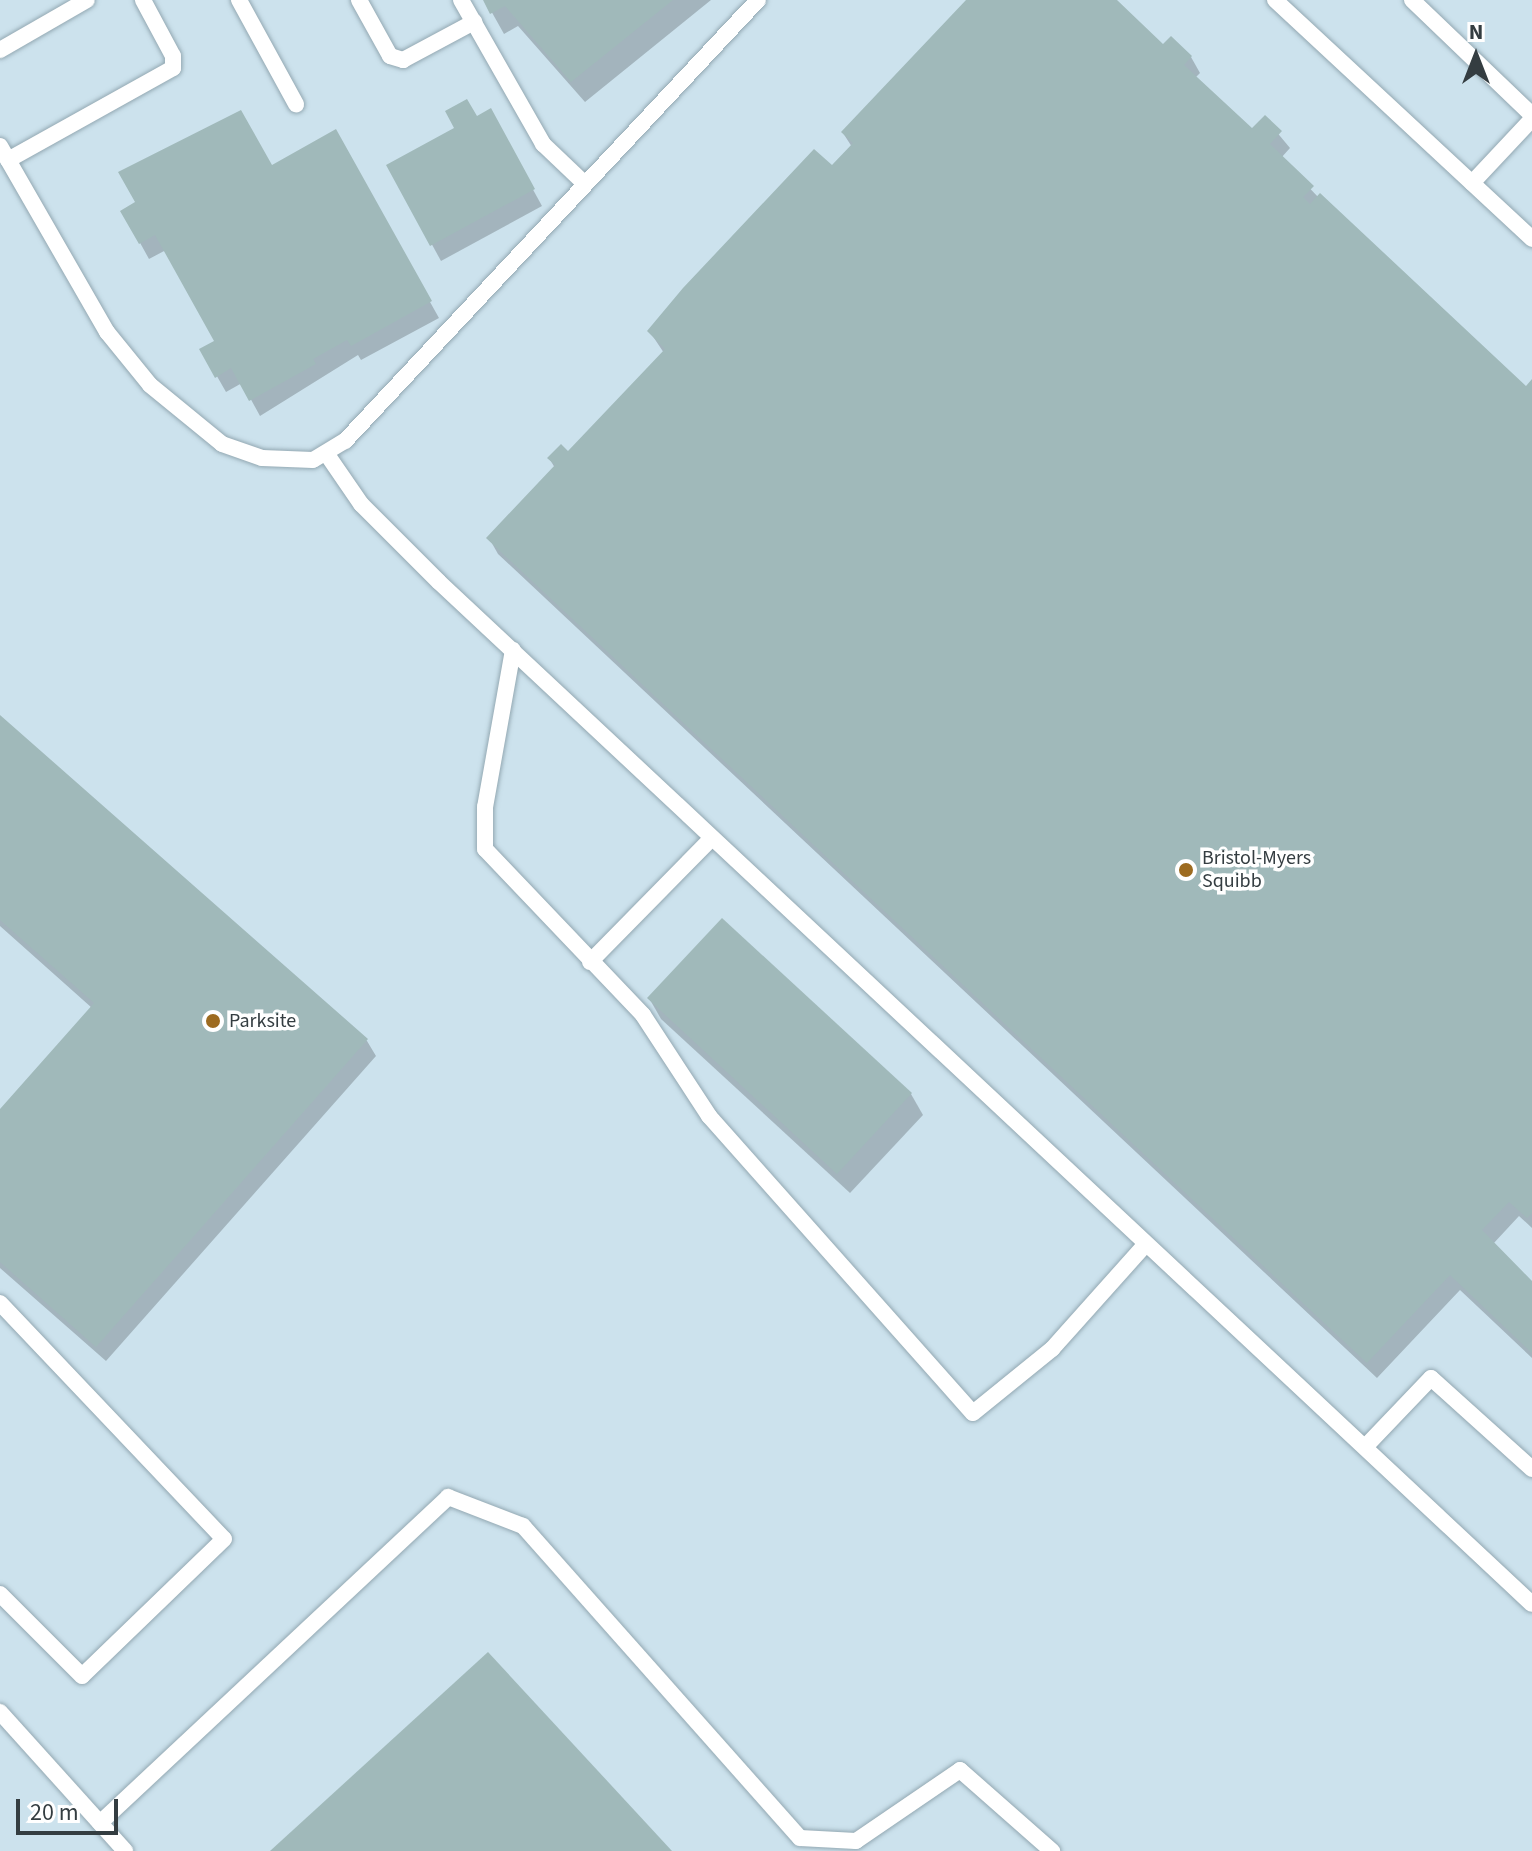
<!DOCTYPE html>
<style>
body{margin:0}
#map{position:relative;width:1532px;height:1851px;overflow:hidden;background:#cce2ed;font-family:"Source Sans 3",sans-serif}
div>[style]{position:absolute}
[style*='--x']{left:calc(var(--x)*1px);top:calc(var(--y)*1px);width:calc(var(--w)*1px);rotate:calc(var(--a)*1deg)}
.shadow>*{inset:0;background:#0003}
.building>*{inset:0;background:#a0b9ba}
.roads{filter:drop-shadow(0 0 2px #93a8b2) drop-shadow(0 0 2px #93a8b2)}
.lane>*{height:16px;margin:-8px;padding:0 8px;transform-origin:8px;border-radius:8px;background:#fff}
.dots>*{width:22px;height:22px;translate:-50% -50%;box-sizing:border-box;border:4px solid #fff;border-radius:50%}
span{translate:-50% -50%;white-space:nowrap;text-align:center;line-height:1.15;-webkit-text-stroke:7px #fff;paint-order:stroke}
.poi-label{font-size:20px;color:#343d41}
.left{translate:0 -50%;text-align:left}
.north{position:absolute;left:1436px;top:16px;width:80px;height:80px;-webkit-text-stroke:6px #fff;paint-order:stroke;rotate:0deg;font-size:22px;font-weight:700;line-height:32px;text-align:center;color:#343d41}
.north::after{content:'';display:block;margin:auto;width:28px;height:36px;background:#343d41;clip-path:polygon(50% 0,100% 100%,50% 72%,0 100%)}
.scale{position:absolute;left:16px;top:1799px;width:102px;height:36px;box-sizing:border-box;border:4px solid #343d41;border-top:0;padding-left:10px;font-size:24px;line-height:28px;white-space:nowrap;color:#343d41;-webkit-text-stroke:6px #fff;paint-order:stroke}
</style>
<div id="map">
<div class="shadow">
<div style="clip-path:polygon(485px 0,711px 0,585px 102px,518px 26px,504px 34px)"></div>
<div style="clip-path:polygon(969px 0,1114px 0,1163px 46px,1191px 57px,1200px 73px,1195px 78px,1252px 131px,1265px 118px,1290px 148px,1281px 158px,1319px 198px,1526px 388px,1532px 382px,1532px 1228px,1519px 1216px,1493px 1244px,1532px 1284px,1532px 1358px,1460px 1290px,1377px 1378px,498px 554px,489px 538px,555px 468px,549px 458px,569px 454px,664px 353px,650px 332px,832px 168px,852px 147px,843px 133px)"></div>
<div style="clip-path:polygon(490px 111px,542px 206px,441px 261px,389px 166px)"></div>
<div style="clip-path:polygon(335px 132px,439px 318px,361px 360px,358px 355px,260px 416px,242px 383px,226px 392px,202px 350px,217px 342px,166px 250px,149px 259px,123px 212px,271px 167px)"></div>
<div style="clip-path:polygon(0 718px,367px 1041px,376px 1056px,106px 1361px,0 1268px,0 1112px,92px 1008px,0 926px)"></div>
<div style="clip-path:polygon(649px 998px,911px 1094px,923px 1115px,850px 1193px,661px 1019px)"></div>
</div>
<div class="building">
<div style="clip-path:polygon(483px 0,673px 0,571px 82px,505px 6px,490px 14px)"></div>
<div style="clip-path:polygon(966px 0,1117px 0,1163px 44px,1171px 36px,1192px 56px,1184px 65px,1252px 128px,1265px 115px,1282px 131px,1270px 144px,1314px 186px,1303px 197px,1310px 204px,1320px 193px,1526px 386px,1532px 379px,1532px 1213px,1527px 1218px,1509px 1202px,1482px 1230px,1532px 1281px,1532px 1353px,1450px 1275px,1367px 1363px,486px 538px,555px 465px,547px 458px,561px 444px,568px 451px,665px 349px,647px 331px,683px 288px,814px 149px,832px 165px,853px 143px,841px 132px)"></div>
<div style="clip-path:polygon(467px 99px,477px 116px,491px 108px,535px 189px,430px 246px,386px 165px,454px 128px,445px 111px)"></div>
<div style="clip-path:polygon(241px 110px,272px 165px,336px 129px,432px 301px,351px 346px,347px 340px,313px 359px,316px 364px,249px 401px,231px 368px,215px 378px,199px 349px,214px 341px,155px 235px,139px 244px,120px 211px,135px 202px,118px 172px)"></div>
<div style="clip-path:polygon(0 715px,368px 1039px,96px 1347px,0 1262px,0 1109px,94px 1003px,0 920px)"></div>
<div style="clip-path:polygon(722px 918px,912px 1093px,837px 1174px,647px 998px)"></div>
<div style="clip-path:polygon(488px 1652px,672px 1851px,270px 1851px)"></div>
</div>
<div class="roads">
<div class="lane">
<div style="--x:239;--y:0;--w:119;--a:61.3"></div>
<div style="--x:359;--y:0;--w:64;--a:61"></div>
<div style="--x:390;--y:56;--w:14;--a:17"></div>
<div style="--x:403;--y:60;--w:81;--a:-28.2"></div>
<div style="--x:461;--y:0;--w:166;--a:60.3"></div>
<div style="--x:543;--y:144;--w:58;--a:43.6"></div>
<div style="--x:1275;--y:0;--w:351;--a:42.9"></div>
<div style="--x:1412;--y:0;--w:166;--a:43.8"></div>
<div style="--x:0;--y:50;--w:100;--a:-29.9"></div>
<div style="--x:0;--y:146;--w:215;--a:60.1"></div>
<div style="--x:107;--y:332;--w:68;--a:50.9"></div>
<div style="--x:150;--y:385;--w:93;--a:39.3"></div>
<div style="--x:222;--y:444;--w:42;--a:19.3"></div>
<div style="--x:262;--y:458;--w:51;--a:2.2"></div>
<div style="--x:313;--y:460;--w:37;--a:-31"></div>
<div style="--x:345;--y:441;--w:604;--a:-46.88"></div>
<div style="--x:8;--y:160;--w:189;--a:-29.1"></div>
<div style="--x:173;--y:68;--w:12;--a:-90"></div>
<div style="--x:173;--y:56;--w:64;--a:-118.2"></div>
<div style="--x:1472;--y:183;--w:88;--a:-46.8"></div>
<div style="--x:326;--y:453;--w:62;--a:55.5"></div>
<div style="--x:361;--y:504;--w:110;--a:45"></div>
<div style="--x:439;--y:582;--w:1496;--a:43.08"></div>
<div style="--x:513;--y:650;--w:159;--a:100.1"></div>
<div style="--x:485;--y:807;--w:42;--a:90"></div>
<div style="--x:485;--y:849;--w:229;--a:46.4"></div>
<div style="--x:643;--y:1015;--w:121;--a:56.8"></div>
<div style="--x:709;--y:1116;--w:397;--a:48.4"></div>
<div style="--x:973;--y:1413;--w:102;--a:-39"></div>
<div style="--x:1052;--y:1349;--w:140;--a:-48.2"></div>
<div style="--x:590;--y:962;--w:173;--a:-45.5"></div>
<div style="--x:0;--y:1303;--w:325;--a:46.5"></div>
<div style="--x:224;--y:1539;--w:197;--a:136"></div>
<div style="--x:82;--y:1676;--w:116;--a:-135"></div>
<div style="--x:1366;--y:1446;--w:94;--a:-46.3"></div>
<div style="--x:1431;--y:1378;--w:136;--a:42"></div>
<div style="--x:0;--y:1712;--w:187;--a:48"></div>
<div style="--x:100;--y:1823;--w:477;--a:-43.1"></div>
<div style="--x:448;--y:1497;--w:80;--a:21.1"></div>
<div style="--x:523;--y:1526;--w:417;--a:48.4"></div>
<div style="--x:800;--y:1838;--w:56;--a:3.1"></div>
<div style="--x:856;--y:1841;--w:126;--a:-34.3"></div>
<div style="--x:960;--y:1770;--w:123;--a:41.4"></div>
</div>
</div>
<div class="dots">
<div style="left:1186px;top:870px;background:#9d6b20"></div>
<div style="left:213px;top:1021px;background:#9d6b20"></div>
</div>
<div class="poi-label">
<span class="left" style="left:1202px;top:870px">Bristol-Myers<br>Squibb</span>
<span class="left" style="left:229px;top:1021px">Parksite</span>
</div>
<div class="north">N</div>
<div class="scale">20 m</div>
</div>
